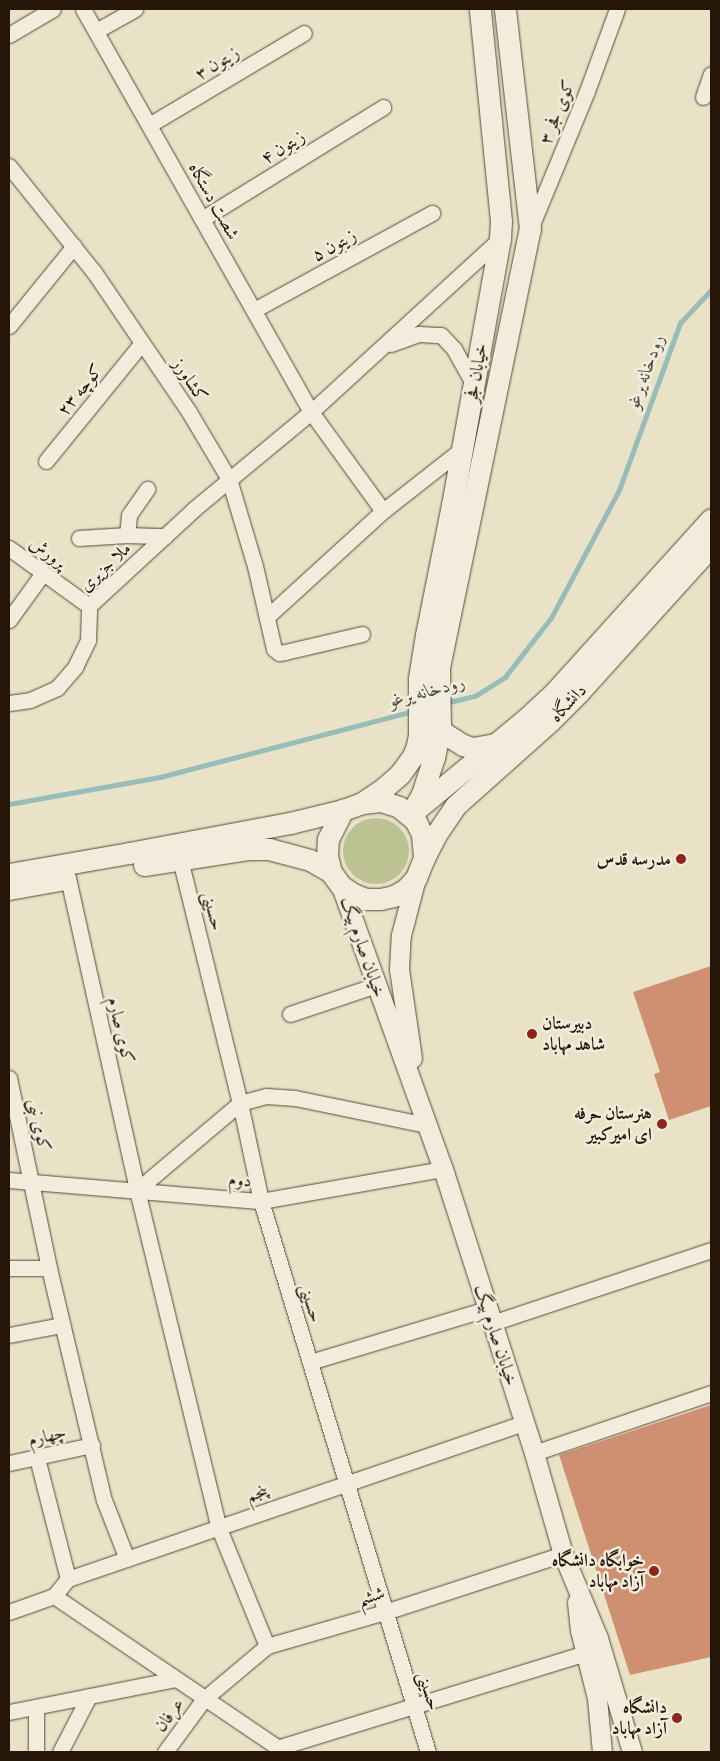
<!DOCTYPE html>
<meta charset="utf-8">
<style>
body{margin:0}
#map{position:relative;width:720px;height:1761px;overflow:hidden;background:#eae2c7;font-family:Alegreya,Amiri,serif}
div>[style]{position:absolute}
[style*='--x']{left:calc(var(--x)*1px);top:calc(var(--y)*1px);width:calc(var(--w)*1px);rotate:calc(var(--a)*1deg)}
.green>*{inset:0;background:#bcc292}
.round{border-radius:50%}
.stream>*{height:4.5px;margin:-2.25px;padding:0 2.25px;transform-origin:2.25px;border-radius:2.25px;background:#98bdb9}
.building>*{inset:0;background:#cf9071}
.roads{filter:drop-shadow(0 0 1px #574937) drop-shadow(0 0 1px #574937)}
.minor>*{height:15px;margin:-7.5px;padding:0 7.5px;transform-origin:7.5px;border-radius:7.5px;background:#f1ecdb}
.tertiary>*{height:19px;margin:-9.5px;padding:0 9.5px;transform-origin:9.5px;border-radius:9.5px;background:#f1ecdb}
.secondary>*{height:21px;margin:-10.5px;padding:0 10.5px;transform-origin:10.5px;border-radius:10.5px;background:#f1ecdb}
.dots>*{width:14px;height:14px;translate:-50% -50%;box-sizing:border-box;border:2px solid #f1ecdb;border-radius:50%}
span{translate:-50% -50%;white-space:nowrap;text-align:center;line-height:1.15;-webkit-text-stroke:5px #f1ecdb;paint-order:stroke}
.street-label{font-size:18px;color:#261607}
.poi-label{font-size:18px;color:#261607;font-weight:700}
.right{translate:-100% -50%;text-align:right}
.left{translate:0 -50%;text-align:left}
.water-label{font-size:19px;color:#4e5045;font-style:italic}
.frame{position:absolute;inset:0;border:10px solid #261607;pointer-events:none}
</style>
<div id="map">
<div class="green">
<div class="round" style="left:343px;top:818px;width:66px;height:66px"></div>
</div>
<div class="stream">
<div style="--x:446;--y:703;--w:30;--a:-14"></div>
<div style="--x:475;--y:696;--w:36;--a:-32"></div>
<div style="--x:505;--y:677;--w:75;--a:-52.1"></div>
<div style="--x:551;--y:618;--w:145;--a:-62"></div>
<div style="--x:619;--y:490;--w:178;--a:-69.9"></div>
<div style="--x:680;--y:323;--w:45;--a:-46.8"></div>
<div style="--x:9;--y:804;--w:153;--a:-10.1"></div>
<div style="--x:160;--y:777;--w:262;--a:-14.6"></div>
</div>
<div class="building">
<div style="clip-path:polygon(711px 966px,711px 1106px,669px 1120px,654px 1074px,660px 1072px,633px 992px)"></div>
<div style="clip-path:polygon(711px 1405px,711px 1657px,630px 1675px,559px 1455px)"></div>
</div>
<div class="roads">
<div class="minor">
<div style="--x:83;--y:9;--w:463;--a:60.5"></div>
<div style="--x:311;--y:412;--w:122;--a:54"></div>
<div style="--x:96;--y:31;--w:45;--a:-29.4"></div>
<div style="--x:9;--y:35;--w:51;--a:-30.6"></div>
<div style="--x:703;--y:97;--w:24;--a:-71"></div>
<div style="--x:149;--y:125;--w:180;--a:-30.7"></div>
<div style="--x:9;--y:166;--w:136;--a:51.3"></div>
<div style="--x:94;--y:272;--w:169;--a:55.8"></div>
<div style="--x:189;--y:412;--w:78;--a:59.2"></div>
<div style="--x:229;--y:479;--w:91;--a:73.4"></div>
<div style="--x:255;--y:566;--w:85;--a:77.1"></div>
<div style="--x:274;--y:649;--w:6;--a:39"></div>
<div style="--x:279;--y:653;--w:6;--a:-9"></div>
<div style="--x:285;--y:652;--w:79;--a:-13.2"></div>
<div style="--x:202;--y:219;--w:213;--a:-31.7"></div>
<div style="--x:531;--y:227;--w:147;--a:-67.6"></div>
<div style="--x:587;--y:91;--w:87;--a:-69.9"></div>
<div style="--x:254;--y:310;--w:203;--a:-28.6"></div>
<div style="--x:9;--y:326;--w:103;--a:-50.9"></div>
<div style="--x:391;--y:344;--w:30;--a:-20"></div>
<div style="--x:419;--y:334;--w:22;--a:3"></div>
<div style="--x:441;--y:335;--w:19;--a:47"></div>
<div style="--x:454;--y:349;--w:41;--a:60.9"></div>
<div style="--x:46;--y:461;--w:152;--a:-50.9"></div>
<div style="--x:127;--y:535;--w:20;--a:-84"></div>
<div style="--x:129;--y:515;--w:32;--a:-55"></div>
<div style="--x:79;--y:538;--w:48;--a:-3.6"></div>
<div style="--x:127;--y:535;--w:38;--a:2"></div>
<div style="--x:9;--y:548;--w:99;--a:35.9"></div>
<div style="--x:268;--y:616;--w:156;--a:-42.4"></div>
<div style="--x:383;--y:511;--w:100;--a:-38.1"></div>
<div style="--x:9;--y:620;--w:58;--a:-54.1"></div>
<div style="--x:9;--y:703;--w:21;--a:-8"></div>
<div style="--x:30;--y:700;--w:30;--a:-24"></div>
<div style="--x:57;--y:688;--w:28;--a:-49"></div>
<div style="--x:75;--y:667;--w:30;--a:-64"></div>
<div style="--x:88;--y:640;--w:34;--a:-88"></div>
<div style="--x:89;--y:606;--w:143;--a:-42.7"></div>
<div style="--x:194;--y:509;--w:152;--a:-39.7"></div>
<div style="--x:311;--y:412;--w:256;--a:-42.5"></div>
<div style="--x:180;--y:859;--w:251;--a:76.2"></div>
<div style="--x:240;--y:1103;--w:100;--a:77.9"></div>
<div style="--x:261;--y:1201;--w:576;--a:73.14"></div>
<div style="--x:68;--y:878;--w:320;--a:77.5"></div>
<div style="--x:137;--y:1190;--w:346;--a:76.4"></div>
<div style="--x:218;--y:1526;--w:130;--a:67.8"></div>
<div style="--x:290;--y:1014;--w:91;--a:-18.6"></div>
<div style="--x:9;--y:1078;--w:194;--a:78.1"></div>
<div style="--x:49;--y:1268;--w:238;--a:76.7"></div>
<div style="--x:104;--y:1500;--w:63;--a:68.7"></div>
<div style="--x:9;--y:1180;--w:253;--a:4.8"></div>
<div style="--x:261;--y:1201;--w:185;--a:-10"></div>
<div style="--x:137;--y:1190;--w:135;--a:-40.2"></div>
<div style="--x:240;--y:1103;--w:27;--a:-15"></div>
<div style="--x:266;--y:1096;--w:29;--a:4"></div>
<div style="--x:295;--y:1098;--w:135;--a:11.6"></div>
<div style="--x:9;--y:1268;--w:40;--a:0"></div>
<div style="--x:492;--y:1323;--w:231;--a:-18.4"></div>
<div style="--x:9;--y:1335;--w:54;--a:-10.7"></div>
<div style="--x:310;--y:1362;--w:185;--a:-16.7"></div>
<div style="--x:534;--y:1453;--w:187;--a:-18.7"></div>
<div style="--x:37;--y:1458;--w:125;--a:75.6"></div>
<div style="--x:9;--y:1463;--w:85;--a:-12.2"></div>
<div style="--x:54;--y:1596;--w:278;--a:34.1"></div>
<div style="--x:9;--y:1612;--w:48;--a:-19.6"></div>
<div style="--x:54;--y:1596;--w:22;--a:-51"></div>
<div style="--x:68;--y:1579;--w:482;--a:-18.9"></div>
<div style="--x:36;--y:1707;--w:45;--a:90"></div>
<div style="--x:9;--y:1712;--w:169;--a:-11.2"></div>
<div style="--x:277;--y:1748;--w:323;--a:-17.1"></div>
<div style="--x:60;--y:1752;--w:63;--a:-62.6"></div>
<div style="--x:165;--y:1752;--w:66;--a:-53.7"></div>
<div style="--x:204;--y:1699;--w:82;--a:-40.1"></div>
<div style="--x:267;--y:1646;--w:123;--a:-16.1"></div>
<div style="--x:385;--y:1612;--w:187;--a:-18"></div>
</div>
<div class="tertiary">
<div style="--x:341;--y:886;--w:301;--a:70.2"></div>
<div style="--x:443;--y:1169;--w:298;--a:72.2"></div>
<div style="--x:534;--y:1453;--w:105;--a:74"></div>
<div style="--x:563;--y:1554;--w:91;--a:67.4"></div>
<div style="--x:598;--y:1638;--w:119;--a:73.4"></div>
<div style="--x:412;--y:1058;--w:90;--a:-98.3"></div>
<div style="--x:399;--y:969;--w:34;--a:-87"></div>
<div style="--x:401;--y:935;--w:59;--a:-75.3"></div>
<div style="--x:577;--y:1602;--w:28;--a:84"></div>
<div style="--x:580;--y:1630;--w:70;--a:76"></div>
<div style="--x:597;--y:1698;--w:54;--a:84.7"></div>
</div>
<div class="secondary">
<div style="--x:439;--y:730;--w:28;--a:32"></div>
<div style="--x:463;--y:745;--w:10;--a:17"></div>
<div style="--x:473;--y:748;--w:22;--a:-10"></div>
<div style="--x:381;--y:801;--w:19;--a:18"></div>
<div style="--x:399;--y:807;--w:21;--a:39"></div>
<div style="--x:415;--y:820;--w:16;--a:63"></div>
<div style="--x:422;--y:834;--w:24;--a:85"></div>
<div style="--x:424;--y:858;--w:22;--a:112"></div>
<div style="--x:416;--y:878;--w:15;--a:132"></div>
<div style="--x:406;--y:889;--w:14;--a:150"></div>
<div style="--x:394;--y:896;--w:14;--a:168"></div>
<div style="--x:380;--y:899;--w:14;--a:180"></div>
<div style="--x:366;--y:899;--w:14;--a:-159"></div>
<div style="--x:353;--y:894;--w:14;--a:-146"></div>
<div style="--x:341;--y:886;--w:17;--a:-126"></div>
<div style="--x:331;--y:872;--w:16;--a:-104"></div>
<div style="--x:327;--y:856;--w:17;--a:-87"></div>
<div style="--x:328;--y:839;--w:33;--a:-63"></div>
<div style="--x:343;--y:810;--w:20;--a:-20"></div>
<div style="--x:362;--y:803;--w:19;--a:-6"></div>
<div style="--x:362;--y:803;--w:27;--a:-34"></div>
<div style="--x:384;--y:788;--w:21;--a:-41"></div>
<div style="--x:400;--y:774;--w:22;--a:-54"></div>
<div style="--x:413;--y:756;--w:11;--a:-68"></div>
<div style="--x:417;--y:746;--w:11;--a:-80"></div>
<div style="--x:419;--y:735;--w:57;--a:-90"></div>
<div style="--x:419;--y:678;--w:44;--a:-80.8"></div>
<div style="--x:426;--y:635;--w:133;--a:-78.7"></div>
<div style="--x:452;--y:505;--w:270;--a:-79.8"></div>
<div style="--x:500;--y:239;--w:18;--a:-87"></div>
<div style="--x:501;--y:221;--w:213;--a:-95.7"></div>
<div style="--x:418;--y:808;--w:140;--a:-39.5"></div>
<div style="--x:526;--y:719;--w:38;--a:-43"></div>
<div style="--x:554;--y:693;--w:234;--a:-47.9"></div>
<div style="--x:410;--y:815;--w:24;--a:-60"></div>
<div style="--x:422;--y:794;--w:38;--a:-72"></div>
<div style="--x:434;--y:758;--w:33;--a:-79"></div>
<div style="--x:440;--y:726;--w:59;--a:-91"></div>
<div style="--x:439;--y:667;--w:447;--a:-78.3"></div>
<div style="--x:530;--y:229;--w:221;--a:-96.5"></div>
<div style="--x:424;--y:858;--w:25;--a:-63"></div>
<div style="--x:435;--y:836;--w:36;--a:-56"></div>
<div style="--x:455;--y:806;--w:127;--a:-41.8"></div>
<div style="--x:550;--y:721;--w:41;--a:-45"></div>
<div style="--x:579;--y:692;--w:197;--a:-47.9"></div>
<div style="--x:144;--y:865;--w:105;--a:-8.7"></div>
<div style="--x:248;--y:849;--w:21;--a:0"></div>
<div style="--x:269;--y:849;--w:42;--a:15"></div>
<div style="--x:310;--y:860;--w:24;--a:30"></div>
<div style="--x:9;--y:874;--w:122;--a:-9.9"></div>
<div style="--x:129;--y:853;--w:164;--a:-10.6"></div>
<div style="--x:290;--y:823;--w:55;--a:-13.8"></div>
<div style="--x:9;--y:889;--w:57;--a:-10.1"></div>
</div>
</div>
<div class="dots">
<div style="left:681px;top:859px;background:#8f2418"></div>
<div style="left:532px;top:1034px;background:#8f2418"></div>
<div style="left:662px;top:1124px;background:#8f2418"></div>
<div style="left:654px;top:1571px;background:#8f2418"></div>
<div style="left:677px;top:1718px;background:#8f2418"></div>
</div>
<div class="street-label">
<span style="left:217px;top:63px;rotate:-31deg">زیتون ۳</span>
<span style="left:557px;top:112px;rotate:-68deg">کوی فجر ۳</span>
<span style="left:283px;top:147px;rotate:-32deg">زیتون ۴</span>
<span style="left:214px;top:201px;rotate:61deg">شصت دستگاه</span>
<span style="left:334px;top:245px;rotate:-29deg">زیتون ۵</span>
<span style="left:476px;top:373px;rotate:-80deg">خیابان فجر</span>
<span style="left:190px;top:380px;rotate:56deg">کشاورز</span>
<span style="left:80px;top:390px;rotate:-51deg">کوچه ۲۳</span>
<span style="left:48px;top:553px;rotate:36deg">پرورش</span>
<span style="left:105px;top:567px;rotate:-43deg">ملا جزیری</span>
<span style="left:568px;top:703px;rotate:-46deg">دانشگاه</span>
<span style="left:213px;top:911px;rotate:76deg">حسینی</span>
<span style="left:363px;top:947px;rotate:71deg">خیابان صارم بیگ</span>
<span style="left:121px;top:1030px;rotate:77deg">کوی صارم</span>
<span style="left:39px;top:1125px;rotate:77deg">کوی نبی</span>
<span style="left:240px;top:1180px;rotate:5deg">دوم</span>
<span style="left:311px;top:1303px;rotate:73deg">حسینی</span>
<span style="left:496px;top:1335px;rotate:72deg">خیابان صارم بیگ</span>
<span style="left:47px;top:1436px;rotate:-13deg">چهارم</span>
<span style="left:257px;top:1493px;rotate:-18deg">پنجم</span>
<span style="left:371px;top:1596px;rotate:-17deg">ششم</span>
<span style="left:429px;top:1691px;rotate:73deg">حسینی</span>
<span style="left:169px;top:1715px;rotate:-54deg">عرفان</span>
</div>
<div class="poi-label">
<span class="right" style="left:671px;top:859px">مدرسه قدس</span>
<span class="left" style="left:542px;top:1034px">دبیرستان<br>شاهد مهاباد</span>
<span class="right" style="left:652px;top:1124px">هنرستان حرفه<br>ای امیرکبیر</span>
<span class="right" style="left:644px;top:1571px">خوابگاه دانشگاه<br>آزاد مهاباد</span>
<span class="right" style="left:667px;top:1718px">دانشگاه<br>آزاد مهاباد</span>
</div>
<div class="water-label">
<span style="left:646px;top:372px;rotate:-70deg">رودخانه یرغو</span>
<span style="left:427px;top:692px;rotate:-15deg">رودخانه یرغو</span>
</div>
<div class="frame"></div>
</div>
